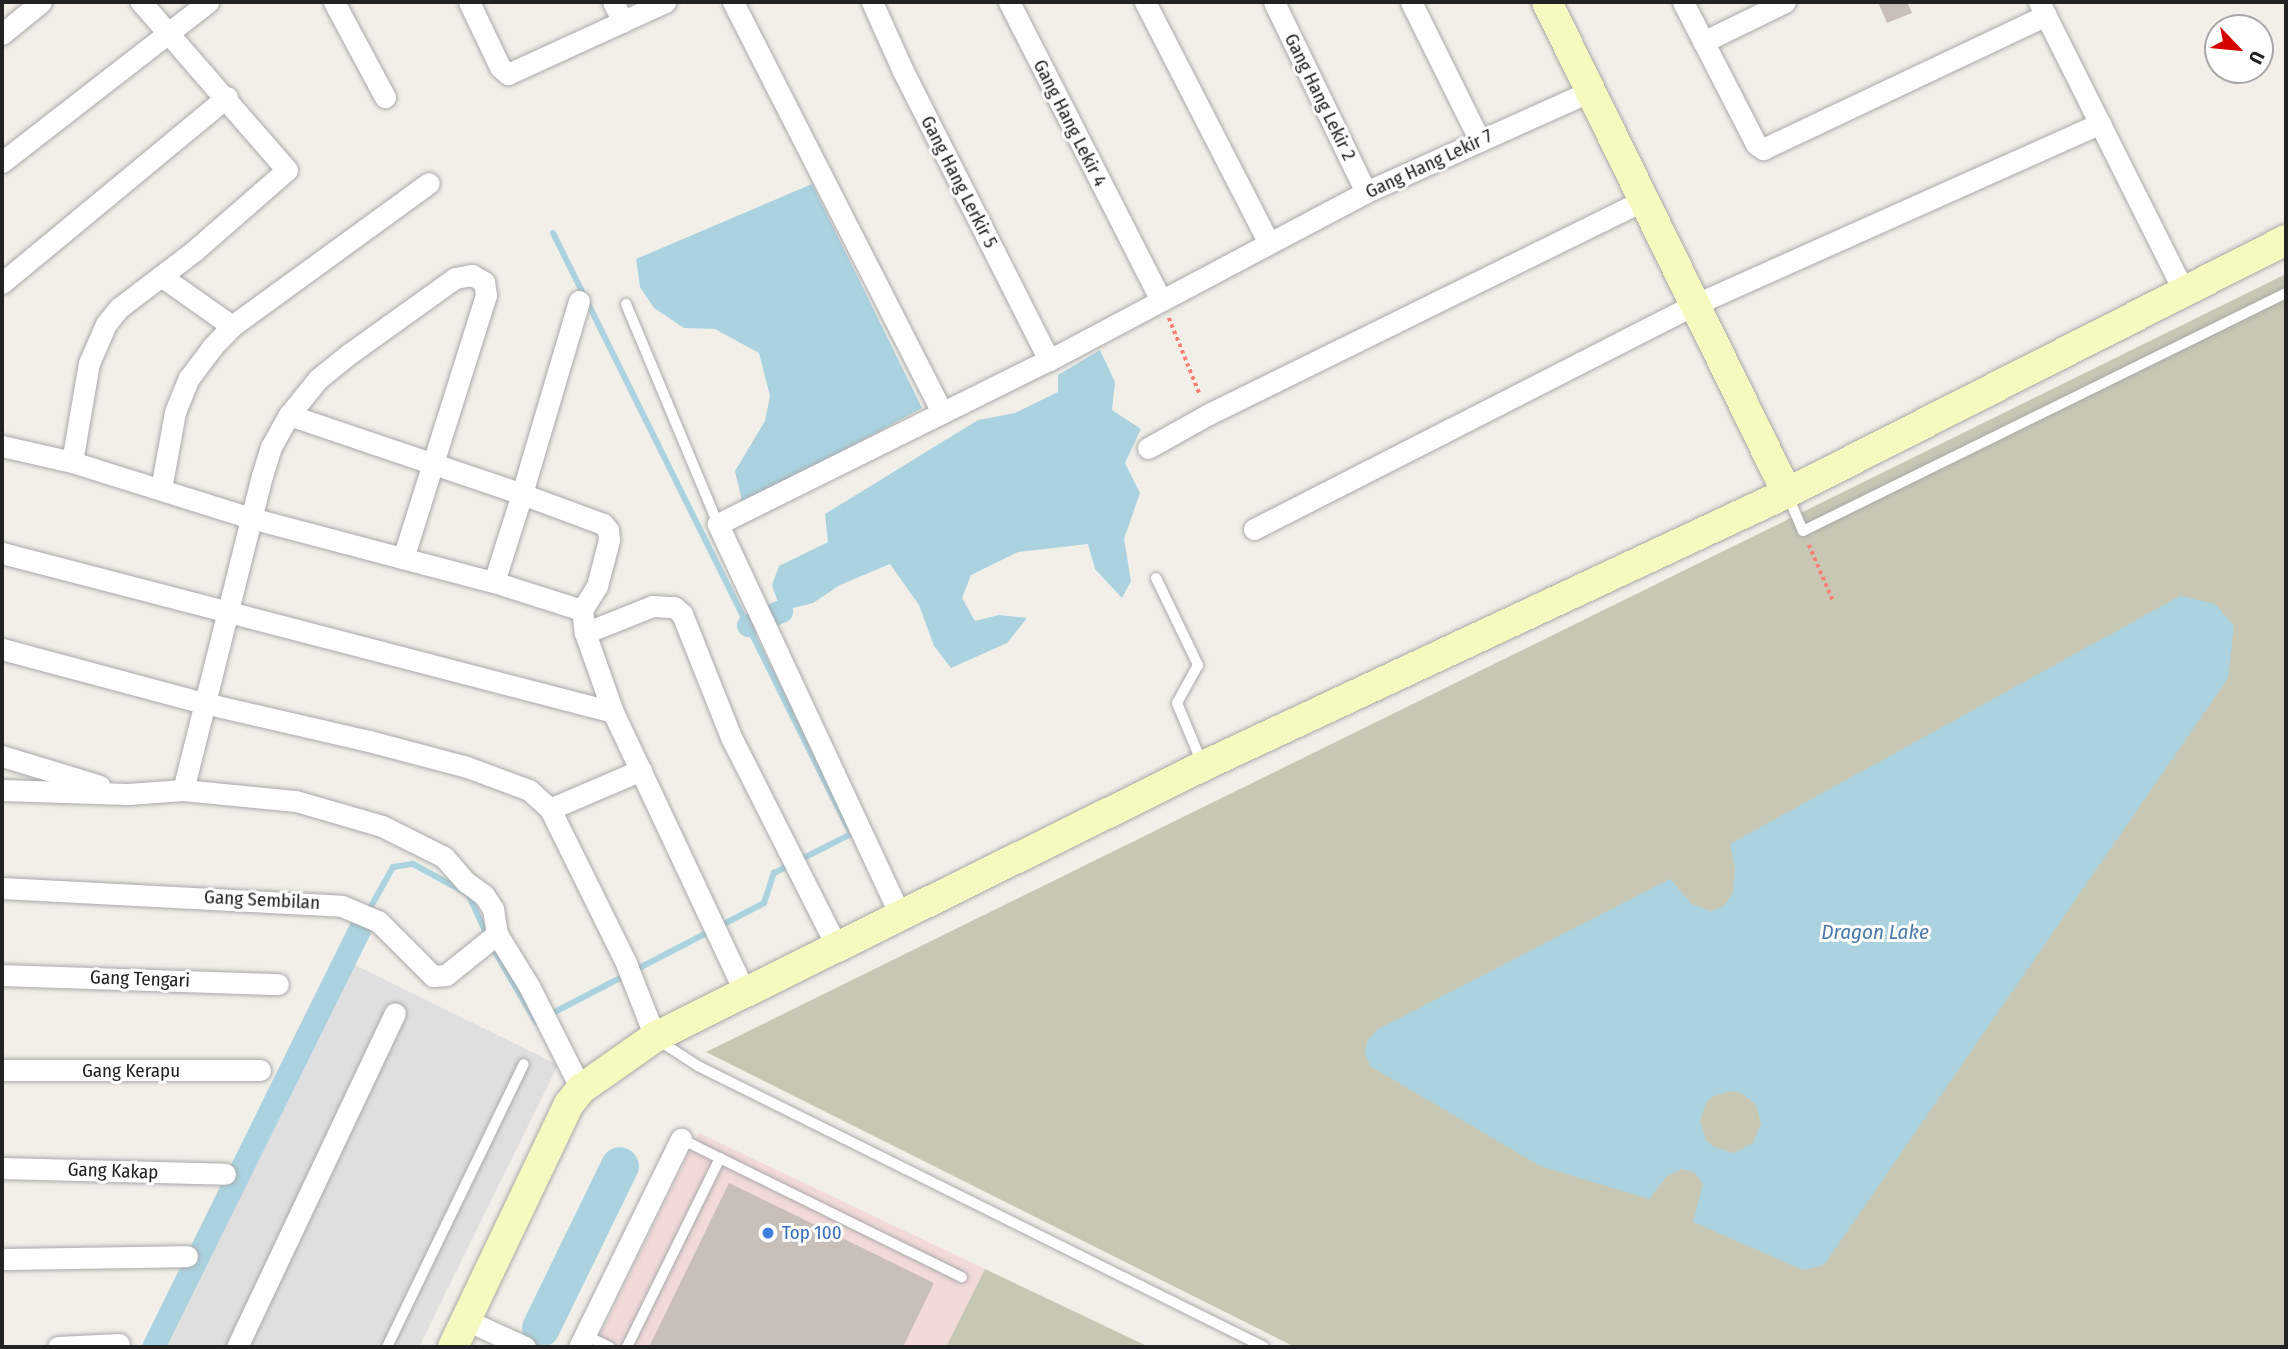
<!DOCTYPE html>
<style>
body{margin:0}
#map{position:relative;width:2288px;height:1349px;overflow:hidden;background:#f2efe9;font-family:"Fira Sans Condensed",sans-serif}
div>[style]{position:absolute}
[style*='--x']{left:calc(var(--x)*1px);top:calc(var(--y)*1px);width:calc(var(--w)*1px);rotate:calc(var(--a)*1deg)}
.residential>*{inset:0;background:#e0dfdf}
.commercial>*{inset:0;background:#f2dad9}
.construction>*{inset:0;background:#c7c7b4}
.water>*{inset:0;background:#aad3df}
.stream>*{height:6px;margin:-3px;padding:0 3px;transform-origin:3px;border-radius:3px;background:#aad3df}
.canal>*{height:23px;margin:-11.5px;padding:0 11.5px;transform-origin:11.5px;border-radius:11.5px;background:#aad3df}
.river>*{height:38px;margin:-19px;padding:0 19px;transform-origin:19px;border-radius:19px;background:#aad3df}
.building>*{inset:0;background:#c7bfb8}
.path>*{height:3.5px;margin-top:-1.75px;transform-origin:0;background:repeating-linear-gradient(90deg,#fa8072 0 3.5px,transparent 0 7px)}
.roads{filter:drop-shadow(0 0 2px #a9a9a9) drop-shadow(0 0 2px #a9a9a9)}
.lane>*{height:10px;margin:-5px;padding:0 5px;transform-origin:5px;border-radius:5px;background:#fff}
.street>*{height:21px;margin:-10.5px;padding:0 10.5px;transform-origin:10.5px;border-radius:10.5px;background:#fff}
.secondary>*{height:30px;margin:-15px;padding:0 15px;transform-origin:15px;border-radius:15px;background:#f7fabf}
.dots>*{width:19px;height:19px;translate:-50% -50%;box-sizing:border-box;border:4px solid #fff;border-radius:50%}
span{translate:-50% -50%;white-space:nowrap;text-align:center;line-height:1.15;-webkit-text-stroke:6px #fff;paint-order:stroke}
.street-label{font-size:19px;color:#222}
.shop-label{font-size:19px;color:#366cbe}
.left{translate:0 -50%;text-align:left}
.water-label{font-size:21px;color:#4a7aab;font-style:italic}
.frame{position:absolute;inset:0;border:4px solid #222;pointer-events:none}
.north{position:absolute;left:2204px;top:14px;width:70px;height:70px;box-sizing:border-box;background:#fff;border:2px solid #a7a7a7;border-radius:50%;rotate:116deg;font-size:19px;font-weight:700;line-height:28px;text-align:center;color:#222}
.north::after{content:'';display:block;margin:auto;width:24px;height:32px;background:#d40000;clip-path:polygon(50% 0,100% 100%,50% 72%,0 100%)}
</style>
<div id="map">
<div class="residential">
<div style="clip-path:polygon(353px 964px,558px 1065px,419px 1347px,165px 1347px)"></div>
</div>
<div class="commercial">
<div style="clip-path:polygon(699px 1133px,985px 1269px,946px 1347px,594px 1347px)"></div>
</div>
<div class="construction">
<div style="clip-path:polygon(2286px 274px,2286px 1347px,1295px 1347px,706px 1052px)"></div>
<div style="clip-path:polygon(985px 1269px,1149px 1347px,946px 1347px)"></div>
</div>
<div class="water">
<div style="clip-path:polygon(812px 184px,922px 408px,743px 505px,735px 471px,765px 421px,770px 396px,759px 353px,715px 329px,684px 328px,654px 308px,640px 287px,636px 259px)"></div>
<div style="clip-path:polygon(1100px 350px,1115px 382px,1112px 410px,1141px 429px,1125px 463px,1140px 493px,1124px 539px,1131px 581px,1122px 598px,1095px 569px,1088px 544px,1018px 552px,971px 575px,962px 598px,975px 621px,999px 615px,1027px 618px,1007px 643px,951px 668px,934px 646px,919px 605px,890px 564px,840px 585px,813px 603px,781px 611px,772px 585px,779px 566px,828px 542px,825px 514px,978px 420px,1015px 413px,1058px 392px,1058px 375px)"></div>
<div style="clip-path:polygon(evenodd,2180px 596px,2215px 604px,2234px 626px,2228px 678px,1824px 1265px,1803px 1270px,1693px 1222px,1703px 1184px,1694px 1172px,1682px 1169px,1667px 1176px,1649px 1199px,1540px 1166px,1370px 1066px,1365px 1053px,1367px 1041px,1378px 1029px,1670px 879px,1692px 904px,1710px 911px,1723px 907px,1733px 893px,1735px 869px,1730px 844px,2180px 596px,1732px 1091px,1742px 1093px,1756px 1105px,1761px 1124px,1753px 1143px,1734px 1153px,1714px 1147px,1706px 1140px,1700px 1121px,1706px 1103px,1713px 1096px,1732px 1091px)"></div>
</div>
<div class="stream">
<div style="--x:369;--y:910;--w:49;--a:-60.8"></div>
<div style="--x:393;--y:867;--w:20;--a:-9"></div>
<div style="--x:413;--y:864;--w:63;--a:28.6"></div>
<div style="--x:468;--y:894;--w:62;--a:65.1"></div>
<div style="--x:494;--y:950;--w:83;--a:59.7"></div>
<div style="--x:536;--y:1022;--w:4;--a:-34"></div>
<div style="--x:549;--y:1015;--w:242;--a:-27.5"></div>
<div style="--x:764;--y:903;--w:32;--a:-72"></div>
<div style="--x:774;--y:873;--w:86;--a:-26.9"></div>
<div style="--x:851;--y:834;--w:671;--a:-116.37"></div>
</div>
<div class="canal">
<div style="--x:748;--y:625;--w:36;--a:-23"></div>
<div style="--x:153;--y:1347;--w:476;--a:-63.7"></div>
</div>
<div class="river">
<div style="--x:541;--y:1328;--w:180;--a:-64"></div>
</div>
<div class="building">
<div style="clip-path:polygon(1878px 2px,1907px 2px,1912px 13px,1887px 23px)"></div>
<div style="clip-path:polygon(729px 1183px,934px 1283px,903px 1347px,649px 1347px)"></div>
</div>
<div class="path">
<div style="--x:1169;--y:318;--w:83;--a:68.1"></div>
<div style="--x:1809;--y:545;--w:63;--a:66.7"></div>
</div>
<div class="roads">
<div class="lane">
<div style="--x:626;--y:304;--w:238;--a:67.3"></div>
<div style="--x:1787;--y:494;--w:40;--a:66.6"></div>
<div style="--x:1803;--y:531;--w:538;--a:-26.23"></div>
<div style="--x:1156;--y:578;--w:97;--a:64.2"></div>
<div style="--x:1198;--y:665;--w:43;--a:118.9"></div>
<div style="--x:1177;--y:703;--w:65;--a:67.4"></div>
<div style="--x:658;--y:1040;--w:48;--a:33"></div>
<div style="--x:698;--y:1066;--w:632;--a:26.4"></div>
<div style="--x:681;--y:1139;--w:313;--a:26.2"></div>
<div style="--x:585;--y:1335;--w:28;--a:26"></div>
<div style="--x:387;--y:1347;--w:314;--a:-64.2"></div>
<div style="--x:627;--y:1347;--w:211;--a:-63.8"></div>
</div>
<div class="street">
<div style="--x:334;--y:2;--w:108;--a:61.8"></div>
<div style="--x:469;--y:2;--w:72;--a:64.5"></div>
<div style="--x:500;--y:67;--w:11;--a:41"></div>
<div style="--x:508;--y:74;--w:173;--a:-24.6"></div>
<div style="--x:613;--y:2;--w:22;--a:63"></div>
<div style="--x:733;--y:2;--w:461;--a:63"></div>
<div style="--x:872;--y:2;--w:76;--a:65.8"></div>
<div style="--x:903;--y:71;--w:324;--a:63.2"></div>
<div style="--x:1009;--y:2;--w:335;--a:63"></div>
<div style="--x:1145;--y:2;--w:269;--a:62.8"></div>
<div style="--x:1274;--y:2;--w:211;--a:64.2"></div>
<div style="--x:1411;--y:2;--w:155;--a:63.6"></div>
<div style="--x:1683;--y:2;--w:160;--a:62.8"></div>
<div style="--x:1756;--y:144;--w:9;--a:36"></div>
<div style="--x:1763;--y:149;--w:313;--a:-25.3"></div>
<div style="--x:2039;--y:2;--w:326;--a:63.4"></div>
<div style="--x:2;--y:34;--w:50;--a:-39.4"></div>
<div style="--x:1703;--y:42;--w:91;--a:-26"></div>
<div style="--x:2;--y:162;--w:261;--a:-37.8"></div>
<div style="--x:161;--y:276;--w:87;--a:35.2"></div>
<div style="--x:2;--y:283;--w:292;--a:-39.6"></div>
<div style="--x:579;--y:301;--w:201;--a:106.5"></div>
<div style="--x:522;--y:494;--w:86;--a:20.3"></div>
<div style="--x:603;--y:524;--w:8;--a:50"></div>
<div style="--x:608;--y:530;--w:10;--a:84"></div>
<div style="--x:609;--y:540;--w:48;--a:104.6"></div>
<div style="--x:597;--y:586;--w:28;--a:122"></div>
<div style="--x:582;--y:610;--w:23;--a:83"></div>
<div style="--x:585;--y:633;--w:84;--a:70.5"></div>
<div style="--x:613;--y:712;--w:310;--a:64.8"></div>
<div style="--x:289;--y:415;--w:246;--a:18.7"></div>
<div style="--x:522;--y:494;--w:92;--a:107.7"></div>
<div style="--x:2;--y:446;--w:72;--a:12.9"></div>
<div style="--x:72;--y:462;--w:188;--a:17.4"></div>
<div style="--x:251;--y:518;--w:251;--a:14.8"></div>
<div style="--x:494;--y:582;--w:92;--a:17.7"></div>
<div style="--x:1148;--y:448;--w:68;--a:-29.2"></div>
<div style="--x:1207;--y:415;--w:487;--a:-26.2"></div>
<div style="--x:72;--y:462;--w:100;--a:-80.3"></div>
<div style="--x:89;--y:363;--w:43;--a:-66.4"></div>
<div style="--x:106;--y:324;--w:21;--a:-51"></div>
<div style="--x:119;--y:308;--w:94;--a:-37.2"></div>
<div style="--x:194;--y:251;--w:123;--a:-41.1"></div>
<div style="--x:287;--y:170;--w:223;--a:-131"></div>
<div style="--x:161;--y:489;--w:78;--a:-79.7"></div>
<div style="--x:175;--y:412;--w:37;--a:-68"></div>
<div style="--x:189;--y:378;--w:39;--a:-53"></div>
<div style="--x:212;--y:347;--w:29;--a:-46"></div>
<div style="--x:232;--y:326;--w:243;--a:-36"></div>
<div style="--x:1254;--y:529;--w:494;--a:-27"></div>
<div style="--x:1694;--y:305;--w:445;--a:-24.1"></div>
<div style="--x:2;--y:553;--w:631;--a:14.59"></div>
<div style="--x:585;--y:633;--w:72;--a:-21.9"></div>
<div style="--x:652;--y:606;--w:22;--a:3"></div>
<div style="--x:674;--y:607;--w:11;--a:41"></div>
<div style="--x:682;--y:614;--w:132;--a:68.3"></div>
<div style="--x:731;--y:737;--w:235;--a:63.2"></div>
<div style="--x:2;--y:649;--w:209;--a:15"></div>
<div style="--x:204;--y:703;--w:169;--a:13"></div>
<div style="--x:369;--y:741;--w:101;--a:14.9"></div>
<div style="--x:467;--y:767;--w:66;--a:20.4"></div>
<div style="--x:529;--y:790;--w:28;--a:42"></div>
<div style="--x:550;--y:809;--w:172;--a:63.7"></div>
<div style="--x:626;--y:963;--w:79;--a:68.6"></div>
<div style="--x:2;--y:756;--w:102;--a:17"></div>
<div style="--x:2;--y:790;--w:126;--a:1.8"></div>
<div style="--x:128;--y:794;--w:55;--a:-4.2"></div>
<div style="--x:183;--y:790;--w:114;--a:5.6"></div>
<div style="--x:296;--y:801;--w:90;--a:16.2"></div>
<div style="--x:382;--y:826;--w:69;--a:26.6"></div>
<div style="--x:444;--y:857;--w:33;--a:49"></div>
<div style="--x:466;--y:882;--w:22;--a:36"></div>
<div style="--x:484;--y:895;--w:17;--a:57"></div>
<div style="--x:493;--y:909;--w:25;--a:81"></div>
<div style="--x:497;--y:934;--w:61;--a:58.4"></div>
<div style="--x:529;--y:986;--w:115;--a:63.2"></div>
<div style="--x:183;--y:790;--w:324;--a:-75.9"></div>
<div style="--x:262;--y:476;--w:30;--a:-73"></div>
<div style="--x:271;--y:447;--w:37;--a:-61"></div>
<div style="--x:289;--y:415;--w:46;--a:-51.1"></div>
<div style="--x:318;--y:379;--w:40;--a:-39"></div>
<div style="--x:349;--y:354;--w:130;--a:-35.6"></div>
<div style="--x:455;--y:278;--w:17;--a:-10"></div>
<div style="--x:472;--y:275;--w:14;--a:30"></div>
<div style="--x:484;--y:282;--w:13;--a:81"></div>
<div style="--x:486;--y:295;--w:276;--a:107.5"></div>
<div style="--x:550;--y:809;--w:99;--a:-23.2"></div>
<div style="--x:2;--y:888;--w:340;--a:3"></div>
<div style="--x:342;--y:906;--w:39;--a:23"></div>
<div style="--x:378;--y:921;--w:78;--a:45"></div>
<div style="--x:433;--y:976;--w:13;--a:-4"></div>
<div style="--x:446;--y:975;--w:65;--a:-38.8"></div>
<div style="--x:901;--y:917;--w:434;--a:-115"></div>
<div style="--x:718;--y:524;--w:369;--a:-26.4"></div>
<div style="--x:1049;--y:360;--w:359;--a:-27.9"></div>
<div style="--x:1366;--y:192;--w:247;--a:-24.2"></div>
<div style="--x:2;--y:975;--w:276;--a:1.9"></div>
<div style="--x:2;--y:1070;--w:258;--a:0"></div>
<div style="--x:2;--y:1168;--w:223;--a:1.5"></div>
<div style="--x:2;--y:1259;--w:185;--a:-0.9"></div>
<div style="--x:466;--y:1320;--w:65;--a:24.6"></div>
<div style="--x:58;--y:1347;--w:61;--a:-2.8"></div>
<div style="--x:237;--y:1347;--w:369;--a:-64.7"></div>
<div style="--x:579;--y:1347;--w:232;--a:-63.9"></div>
</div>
<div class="secondary">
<div style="--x:1547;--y:2;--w:547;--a:63.95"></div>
<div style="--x:453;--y:1347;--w:269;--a:-64.5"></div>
<div style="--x:569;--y:1104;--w:19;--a:-51"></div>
<div style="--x:581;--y:1089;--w:90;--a:-35.1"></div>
<div style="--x:655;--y:1037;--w:611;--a:-26.31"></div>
<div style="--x:1203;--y:766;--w:645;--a:-25.05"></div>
<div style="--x:1787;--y:493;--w:559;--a:-26.89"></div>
</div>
</div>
<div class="dots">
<div style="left:768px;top:1233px;background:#3f7fe0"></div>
</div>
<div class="street-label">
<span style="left:1320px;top:97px;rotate:64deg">Gang Hang Lekir 2</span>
<span style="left:1070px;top:123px;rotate:63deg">Gang Hang Lekir 4</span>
<span style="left:1429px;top:164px;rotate:-25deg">Gang Hang Lekir 7</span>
<span style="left:959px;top:182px;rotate:63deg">Gang Hang Lerkir 5</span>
<span style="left:262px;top:900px;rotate:3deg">Gang Sembilan</span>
<span style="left:140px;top:979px;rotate:2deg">Gang Tengari</span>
<span style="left:131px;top:1071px">Gang Kerapu</span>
<span style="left:113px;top:1171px;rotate:2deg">Gang Kakap</span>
</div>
<div class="shop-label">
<span class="left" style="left:782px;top:1233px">Top 100</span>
</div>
<div class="water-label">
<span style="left:1875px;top:932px">Dragon Lake</span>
</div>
<div class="frame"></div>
<div class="north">U</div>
</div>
